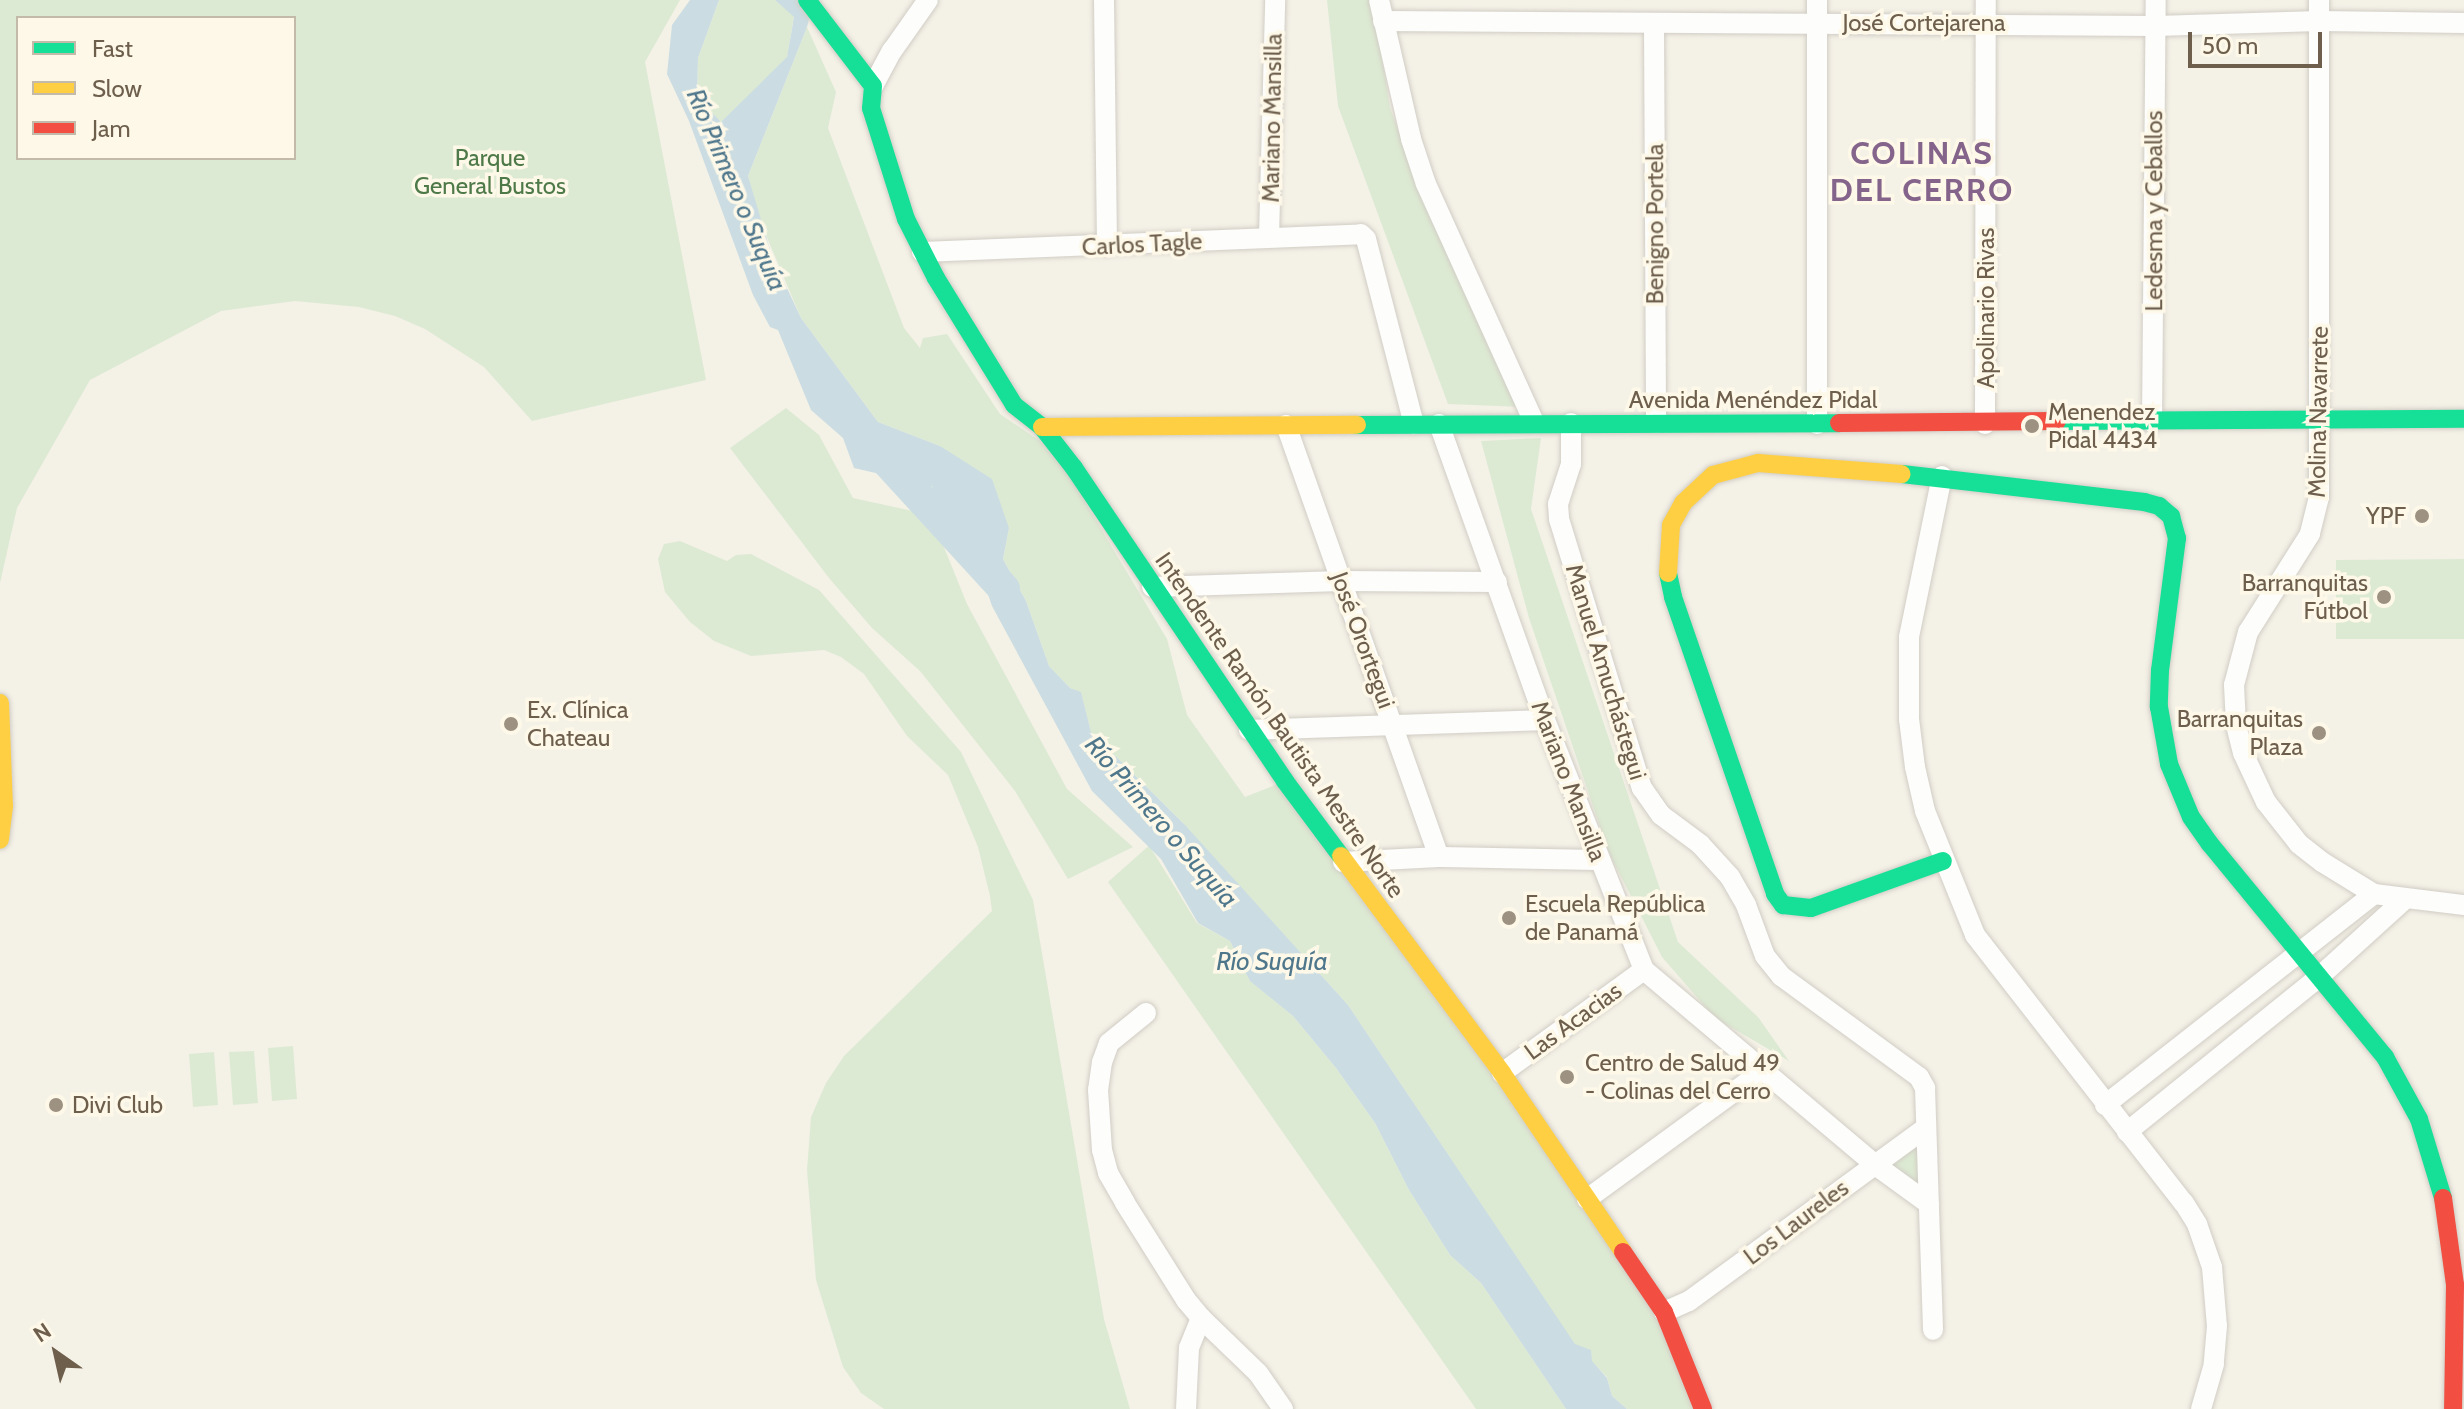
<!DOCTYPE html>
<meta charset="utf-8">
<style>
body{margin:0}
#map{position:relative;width:2464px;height:1409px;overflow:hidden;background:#f4f1e7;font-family:Cabin,sans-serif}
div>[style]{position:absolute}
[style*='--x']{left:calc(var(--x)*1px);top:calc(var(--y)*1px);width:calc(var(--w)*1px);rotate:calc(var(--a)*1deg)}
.green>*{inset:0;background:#ddead3}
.water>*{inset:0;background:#cbdde2}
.river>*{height:32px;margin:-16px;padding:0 16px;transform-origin:16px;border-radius:16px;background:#cbdde2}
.roads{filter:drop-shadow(0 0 2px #d1cdc5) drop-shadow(0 0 2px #d1cdc5)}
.street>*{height:20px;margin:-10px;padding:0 10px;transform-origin:10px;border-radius:10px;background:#fdfdfb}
.fast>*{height:18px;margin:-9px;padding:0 9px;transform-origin:9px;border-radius:9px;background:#16e098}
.slow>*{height:18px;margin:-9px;padding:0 9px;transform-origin:9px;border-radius:9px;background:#ffcf43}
.jam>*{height:18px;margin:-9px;padding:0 9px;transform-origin:9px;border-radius:9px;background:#f24e42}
.dots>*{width:22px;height:22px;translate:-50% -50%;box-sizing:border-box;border:4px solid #fdf8e8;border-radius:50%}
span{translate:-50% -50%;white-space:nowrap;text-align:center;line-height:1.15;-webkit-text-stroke:7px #fdf8e8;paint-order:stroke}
.street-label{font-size:24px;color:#6e5e4c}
.park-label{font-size:24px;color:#4e7948}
.poi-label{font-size:24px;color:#6e5e4c}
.left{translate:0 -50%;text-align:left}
.right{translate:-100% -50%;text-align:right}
.water-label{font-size:26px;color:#4f778c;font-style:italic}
.district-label{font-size:32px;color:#84648b;font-weight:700;letter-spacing:2px}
.legend{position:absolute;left:16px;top:16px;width:280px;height:144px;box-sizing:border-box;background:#fdf8e8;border:2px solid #c4baaa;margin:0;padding:10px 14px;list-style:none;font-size:24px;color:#6e5e4c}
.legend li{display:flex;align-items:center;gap:16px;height:40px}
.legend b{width:40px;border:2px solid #c4baaa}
.north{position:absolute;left:16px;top:1313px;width:80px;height:80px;-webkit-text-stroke:6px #fdf8e8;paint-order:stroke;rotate:326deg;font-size:22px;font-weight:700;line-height:32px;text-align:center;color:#6e5e4c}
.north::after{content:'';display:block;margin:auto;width:28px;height:36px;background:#6e5e4c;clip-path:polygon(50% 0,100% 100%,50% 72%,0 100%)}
.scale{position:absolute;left:2188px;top:32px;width:134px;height:36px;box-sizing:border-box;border:4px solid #6e5e4c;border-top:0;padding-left:10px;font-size:24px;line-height:28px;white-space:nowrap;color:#6e5e4c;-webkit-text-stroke:6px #fdf8e8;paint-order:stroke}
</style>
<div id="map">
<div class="green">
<div style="clip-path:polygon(evenodd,0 0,680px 0,645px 62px,706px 380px,532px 421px,484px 367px,425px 329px,395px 316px,359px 307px,295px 301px,221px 311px,90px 380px,17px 508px,0 583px,0 0,18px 18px,294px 18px,294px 158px,18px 158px,18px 18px)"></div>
<div style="clip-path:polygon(719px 0,775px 0,794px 16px,787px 58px,721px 123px,697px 97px,698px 58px)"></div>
<div style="clip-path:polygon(1327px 0,1373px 0,1390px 108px,1431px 220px,1523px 407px,1448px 404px,1338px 106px)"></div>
<div style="clip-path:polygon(807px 27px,836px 92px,828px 128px,904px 328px,920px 348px,923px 338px,947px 334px,1000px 414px,1040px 441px,1070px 477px,1167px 639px,1187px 715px,1245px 797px,1285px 781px,1664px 1312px,1703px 1409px,1627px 1409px,1612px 1396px,1607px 1377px,1575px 1345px,1348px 1005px,1191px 833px,1152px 850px,1197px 923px,1230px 941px,1250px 980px,1293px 1016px,1336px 1068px,1375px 1123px,1409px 1190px,1450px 1255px,1481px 1283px,1566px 1409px,1476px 1409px,1108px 882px,1153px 842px,1184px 824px,1091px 732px,1081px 693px,1070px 688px,1049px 666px,1026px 601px,1003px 559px,1009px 528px,940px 446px,878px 422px,801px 318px,760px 221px,748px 176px)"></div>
<div style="clip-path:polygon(786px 408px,819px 435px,853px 498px,931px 515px,967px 604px,1067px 789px,1133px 847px,1068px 879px,1015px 791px,920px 671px,872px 628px,829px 578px,730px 448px)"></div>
<div style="clip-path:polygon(1541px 438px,1531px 509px,1678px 942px,1758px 1017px,1789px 1061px,1715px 1018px,1662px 957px,1609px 853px,1529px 618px,1481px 441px)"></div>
<div style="clip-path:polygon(680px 541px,727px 561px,736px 555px,751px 554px,819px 590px,961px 752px,1033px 900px,1104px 1319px,1130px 1409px,884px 1409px,861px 1393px,843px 1367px,816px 1280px,807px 1170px,811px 1117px,826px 1083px,844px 1056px,992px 911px,990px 896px,978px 847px,948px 775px,907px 736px,864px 674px,841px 657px,824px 650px,751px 656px,714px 641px,690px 622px,665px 592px,658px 559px,664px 544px)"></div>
<div style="clip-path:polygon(2464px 559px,2464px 639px,2336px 639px,2336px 560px)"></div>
<div style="clip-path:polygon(293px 1046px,297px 1099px,272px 1101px,268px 1048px)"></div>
<div style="clip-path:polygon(254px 1051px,258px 1103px,233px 1105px,229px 1052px)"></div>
<div style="clip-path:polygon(214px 1052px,218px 1105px,193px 1107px,189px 1054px)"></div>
<div style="clip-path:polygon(1921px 1136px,1925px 1196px,1891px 1166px)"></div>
</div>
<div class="water">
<div style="clip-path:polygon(690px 0,719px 0,698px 58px,697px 97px,721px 122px,787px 57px,794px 17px,775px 0,814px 0,807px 27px,748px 176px,772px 256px,801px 318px,878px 422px,940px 446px,992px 479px,1009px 528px,1003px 559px,1026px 601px,1049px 666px,1070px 688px,1081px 692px,1091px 732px,1185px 825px,1348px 1005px,1575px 1344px,1591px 1350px,1592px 1361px,1607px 1378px,1612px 1396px,1627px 1409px,1566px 1409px,1481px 1283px,1450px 1255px,1409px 1190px,1375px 1123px,1336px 1068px,1293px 1016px,1250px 981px,1230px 941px,1198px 923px,1161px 859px,1092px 791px,992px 606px,976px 559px,932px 486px,854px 468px,843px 438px,811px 410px,778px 330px,770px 327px,753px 295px,689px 121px,667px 74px,672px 25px)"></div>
</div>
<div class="river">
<div style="--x:873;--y:446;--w:194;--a:47.5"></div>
</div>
<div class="roads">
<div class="street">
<div style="--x:1104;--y:0;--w:246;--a:89.3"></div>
<div style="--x:1379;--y:0;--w:143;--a:77"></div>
<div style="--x:1411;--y:139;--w:47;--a:71.6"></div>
<div style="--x:1426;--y:184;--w:261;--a:65.6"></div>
<div style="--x:2319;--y:0;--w:497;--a:90"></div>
<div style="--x:2319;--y:497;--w:38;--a:104"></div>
<div style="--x:2310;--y:534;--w:116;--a:122.3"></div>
<div style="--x:2248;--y:632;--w:55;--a:104.8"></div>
<div style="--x:2234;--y:685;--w:40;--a:87.1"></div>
<div style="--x:2236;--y:725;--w:29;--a:76"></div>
<div style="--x:2243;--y:753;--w:54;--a:64.9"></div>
<div style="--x:2266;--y:802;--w:53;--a:51.8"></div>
<div style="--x:2299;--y:844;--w:29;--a:38"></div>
<div style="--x:2322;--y:862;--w:61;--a:31.6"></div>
<div style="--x:2374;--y:894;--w:91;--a:7"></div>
<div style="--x:1383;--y:21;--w:773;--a:0.37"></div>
<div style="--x:2156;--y:26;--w:163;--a:-1.8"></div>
<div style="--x:2319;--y:21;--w:145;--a:0.8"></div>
<div style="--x:1654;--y:25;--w:398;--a:89.7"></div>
<div style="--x:873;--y:86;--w:40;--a:-62"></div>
<div style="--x:892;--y:51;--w:62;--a:-54.8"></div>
<div style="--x:1269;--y:237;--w:237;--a:-88.5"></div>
<div style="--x:922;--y:252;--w:439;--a:-2.3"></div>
<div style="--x:1361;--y:234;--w:7;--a:45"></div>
<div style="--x:1366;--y:239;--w:191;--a:75.5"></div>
<div style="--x:2152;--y:422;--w:422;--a:-89.5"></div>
<div style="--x:1571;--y:423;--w:41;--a:90"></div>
<div style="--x:1571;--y:464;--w:42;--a:108"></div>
<div style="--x:1558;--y:504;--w:15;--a:86"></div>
<div style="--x:1559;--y:519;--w:282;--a:72.9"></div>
<div style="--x:1642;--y:788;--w:33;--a:55"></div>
<div style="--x:1661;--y:815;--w:49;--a:36.6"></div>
<div style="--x:1700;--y:844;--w:45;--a:47.7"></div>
<div style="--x:1730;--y:877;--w:32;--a:60"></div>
<div style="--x:1746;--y:905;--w:54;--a:69.6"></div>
<div style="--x:1765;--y:956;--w:26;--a:51"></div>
<div style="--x:1781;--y:976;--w:171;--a:36.2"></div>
<div style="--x:1919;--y:1077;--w:13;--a:61"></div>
<div style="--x:1925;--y:1088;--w:242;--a:88.1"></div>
<div style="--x:1439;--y:424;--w:314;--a:70.3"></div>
<div style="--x:1545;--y:720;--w:269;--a:68.4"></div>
<div style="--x:1644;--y:970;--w:301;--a:40.1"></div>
<div style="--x:1874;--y:1164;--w:68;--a:36"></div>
<div style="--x:1817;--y:424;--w:424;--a:-90"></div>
<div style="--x:1985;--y:424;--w:424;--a:-89.9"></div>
<div style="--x:1286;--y:425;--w:458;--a:70.5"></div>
<div style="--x:1942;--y:476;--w:164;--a:101.6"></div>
<div style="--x:1909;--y:637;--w:82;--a:90"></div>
<div style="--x:1909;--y:719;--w:48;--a:82.9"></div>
<div style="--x:1915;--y:767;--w:45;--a:77.2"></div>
<div style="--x:1925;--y:811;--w:134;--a:68"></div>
<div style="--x:1975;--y:935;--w:340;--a:52.1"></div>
<div style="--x:2184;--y:1203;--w:25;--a:58"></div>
<div style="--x:2197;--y:1224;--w:46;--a:70.8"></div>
<div style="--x:2212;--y:1267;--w:59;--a:85.2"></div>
<div style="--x:2217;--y:1326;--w:38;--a:95"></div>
<div style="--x:2214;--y:1364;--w:47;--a:106.1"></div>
<div style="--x:1152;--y:587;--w:189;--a:-1.8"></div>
<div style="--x:1341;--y:581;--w:156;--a:0.4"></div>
<div style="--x:1249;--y:730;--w:296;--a:-1.9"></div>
<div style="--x:1343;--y:862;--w:96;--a:-3"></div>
<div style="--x:1439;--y:857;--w:160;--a:1.1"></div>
<div style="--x:1146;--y:1013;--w:48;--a:141"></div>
<div style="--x:1109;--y:1043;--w:20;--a:110"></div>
<div style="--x:1102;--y:1062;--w:28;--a:98"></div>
<div style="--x:1098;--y:1090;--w:60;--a:86.2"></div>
<div style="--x:1102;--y:1150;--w:24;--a:75"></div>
<div style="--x:1108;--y:1173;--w:34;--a:60"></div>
<div style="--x:1125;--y:1203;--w:115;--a:57.8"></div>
<div style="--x:1186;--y:1300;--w:23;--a:50"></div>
<div style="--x:1201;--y:1318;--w:32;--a:112"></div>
<div style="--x:1189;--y:1348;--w:61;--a:92.8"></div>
<div style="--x:1502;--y:1073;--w:175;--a:-36"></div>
<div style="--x:2105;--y:1105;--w:342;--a:-38.1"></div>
<div style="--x:2127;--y:1132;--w:247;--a:-38.9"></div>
<div style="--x:2319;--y:977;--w:115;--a:-42.2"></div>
<div style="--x:1587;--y:1199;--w:219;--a:-36.1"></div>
<div style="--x:1664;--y:1312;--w:27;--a:-24"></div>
<div style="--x:1689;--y:1301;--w:293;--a:-36.2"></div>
<div style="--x:1201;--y:1318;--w:79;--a:44"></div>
<div style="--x:1258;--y:1373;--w:44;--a:55.2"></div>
</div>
<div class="fast">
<div style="--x:807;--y:0;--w:108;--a:52.5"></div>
<div style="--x:873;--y:86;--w:22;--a:95"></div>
<div style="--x:871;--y:108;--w:116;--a:72.5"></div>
<div style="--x:906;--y:219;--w:66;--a:63"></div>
<div style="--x:936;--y:278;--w:149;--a:58.4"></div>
<div style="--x:1014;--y:405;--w:36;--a:38"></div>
<div style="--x:1042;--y:427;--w:52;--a:52"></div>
<div style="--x:1074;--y:468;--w:377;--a:56"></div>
<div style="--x:1285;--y:781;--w:94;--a:53.3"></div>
<div style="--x:2057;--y:421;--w:407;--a:-0.3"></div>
<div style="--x:1357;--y:425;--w:482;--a:-0.2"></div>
<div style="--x:1902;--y:474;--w:244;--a:6.6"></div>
<div style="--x:2144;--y:502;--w:16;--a:15"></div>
<div style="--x:2159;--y:506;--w:16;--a:40"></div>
<div style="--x:2171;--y:516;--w:23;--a:75"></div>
<div style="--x:2177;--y:538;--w:133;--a:97.3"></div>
<div style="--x:2160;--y:670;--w:37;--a:92"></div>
<div style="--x:2159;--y:707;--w:58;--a:80"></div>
<div style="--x:2169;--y:764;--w:57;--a:67.5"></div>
<div style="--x:2191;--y:817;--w:33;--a:55"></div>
<div style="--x:2210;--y:844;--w:276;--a:50.6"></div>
<div style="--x:2385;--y:1057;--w:71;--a:61.3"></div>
<div style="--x:2419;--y:1119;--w:83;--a:73.1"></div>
<div style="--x:1668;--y:573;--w:25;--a:78"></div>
<div style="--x:1673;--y:597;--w:314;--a:71"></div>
<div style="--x:1775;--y:894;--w:14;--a:54"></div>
<div style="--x:1783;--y:905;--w:28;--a:6"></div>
<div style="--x:1811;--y:908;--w:140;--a:-19.6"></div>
</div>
<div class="slow">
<div style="--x:1042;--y:427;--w:315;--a:-0.4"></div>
<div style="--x:1668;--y:573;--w:48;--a:-86.4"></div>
<div style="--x:1671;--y:525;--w:25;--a:-61"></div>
<div style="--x:1683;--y:503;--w:41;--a:-43"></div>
<div style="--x:1713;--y:475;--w:47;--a:-14.9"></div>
<div style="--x:1758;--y:463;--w:144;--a:4.4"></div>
<div style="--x:0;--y:703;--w:103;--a:87.8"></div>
<div style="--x:4;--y:806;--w:34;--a:97"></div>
<div style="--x:1341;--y:856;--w:270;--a:53.4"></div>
<div style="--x:1502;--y:1073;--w:216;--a:55.9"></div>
</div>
<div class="jam">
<div style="--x:1839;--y:423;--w:218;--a:-0.5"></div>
<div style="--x:2443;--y:1198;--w:88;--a:82.1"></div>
<div style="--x:2455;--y:1285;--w:124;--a:90.9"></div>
<div style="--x:1623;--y:1252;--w:73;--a:55.7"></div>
<div style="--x:1664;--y:1312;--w:105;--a:68.1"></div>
</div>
</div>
<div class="dots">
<div style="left:2032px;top:426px;background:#9d9182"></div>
<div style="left:2422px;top:516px;background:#9d9182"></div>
<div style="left:2384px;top:597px;background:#9d9182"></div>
<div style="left:511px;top:724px;background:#9d9182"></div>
<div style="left:2319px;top:733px;background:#9d9182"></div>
<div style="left:1509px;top:918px;background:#9d9182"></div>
<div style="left:1567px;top:1077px;background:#9d9182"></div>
<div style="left:56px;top:1105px;background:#9d9182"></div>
</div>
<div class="street-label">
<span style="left:1924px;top:23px">José Cortejarena</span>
<span style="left:1272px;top:118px;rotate:-89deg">Mariano Mansilla</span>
<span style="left:2154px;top:211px;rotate:-90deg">Ledesma y Ceballos</span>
<span style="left:1655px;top:224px;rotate:-90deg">Benigno Portela</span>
<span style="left:1142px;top:244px;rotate:-3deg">Carlos Tagle</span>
<span style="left:1986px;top:308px;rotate:-90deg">Apolinario Rivas</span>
<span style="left:1753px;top:400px">Avenida Menéndez Pidal</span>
<span style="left:2318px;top:412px;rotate:-89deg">Molina Navarrete</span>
<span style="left:1363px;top:640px;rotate:70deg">José Orortegui</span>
<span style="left:1606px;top:672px;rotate:73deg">Manuel Amuchástegui</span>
<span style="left:1280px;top:725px;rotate:55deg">Intendente Ramón Bautista Mestre Norte</span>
<span style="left:1569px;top:781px;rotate:69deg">Mariano Mansilla</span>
<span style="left:1573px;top:1021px;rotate:-36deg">Las Acacias</span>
<span style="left:1796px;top:1222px;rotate:-37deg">Los Laureles</span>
</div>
<div class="park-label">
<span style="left:490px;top:172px">Parque<br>General Bustos</span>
</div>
<div class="poi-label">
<span class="left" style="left:2048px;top:426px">Menendez<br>Pidal 4434</span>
<span class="right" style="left:2406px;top:516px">YPF</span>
<span class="right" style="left:2368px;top:597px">Barranquitas<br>Fútbol</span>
<span class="left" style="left:527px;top:724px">Ex. Clínica<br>Chateau</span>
<span class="right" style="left:2303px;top:733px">Barranquitas<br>Plaza</span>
<span class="left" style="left:1525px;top:918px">Escuela República<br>de Panamá</span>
<span class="left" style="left:1585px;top:1077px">Centro de Salud 49<br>- Colinas del Cerro</span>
<span class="left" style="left:72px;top:1105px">Divi Club</span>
</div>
<div class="water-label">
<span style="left:736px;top:190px;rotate:67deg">Río Primero o Suquía</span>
<span style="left:1161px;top:822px;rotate:49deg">Río Primero o Suquía</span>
<span style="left:1272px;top:962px">Río Suquía</span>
</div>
<div class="district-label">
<span style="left:1922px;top:172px">COLINAS<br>DEL CERRO</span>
</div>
<ul class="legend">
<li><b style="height:10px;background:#16e098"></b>Fast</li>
<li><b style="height:10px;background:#ffcf43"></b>Slow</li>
<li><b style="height:10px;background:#f24e42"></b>Jam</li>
</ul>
<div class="north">N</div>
<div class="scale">50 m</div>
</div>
